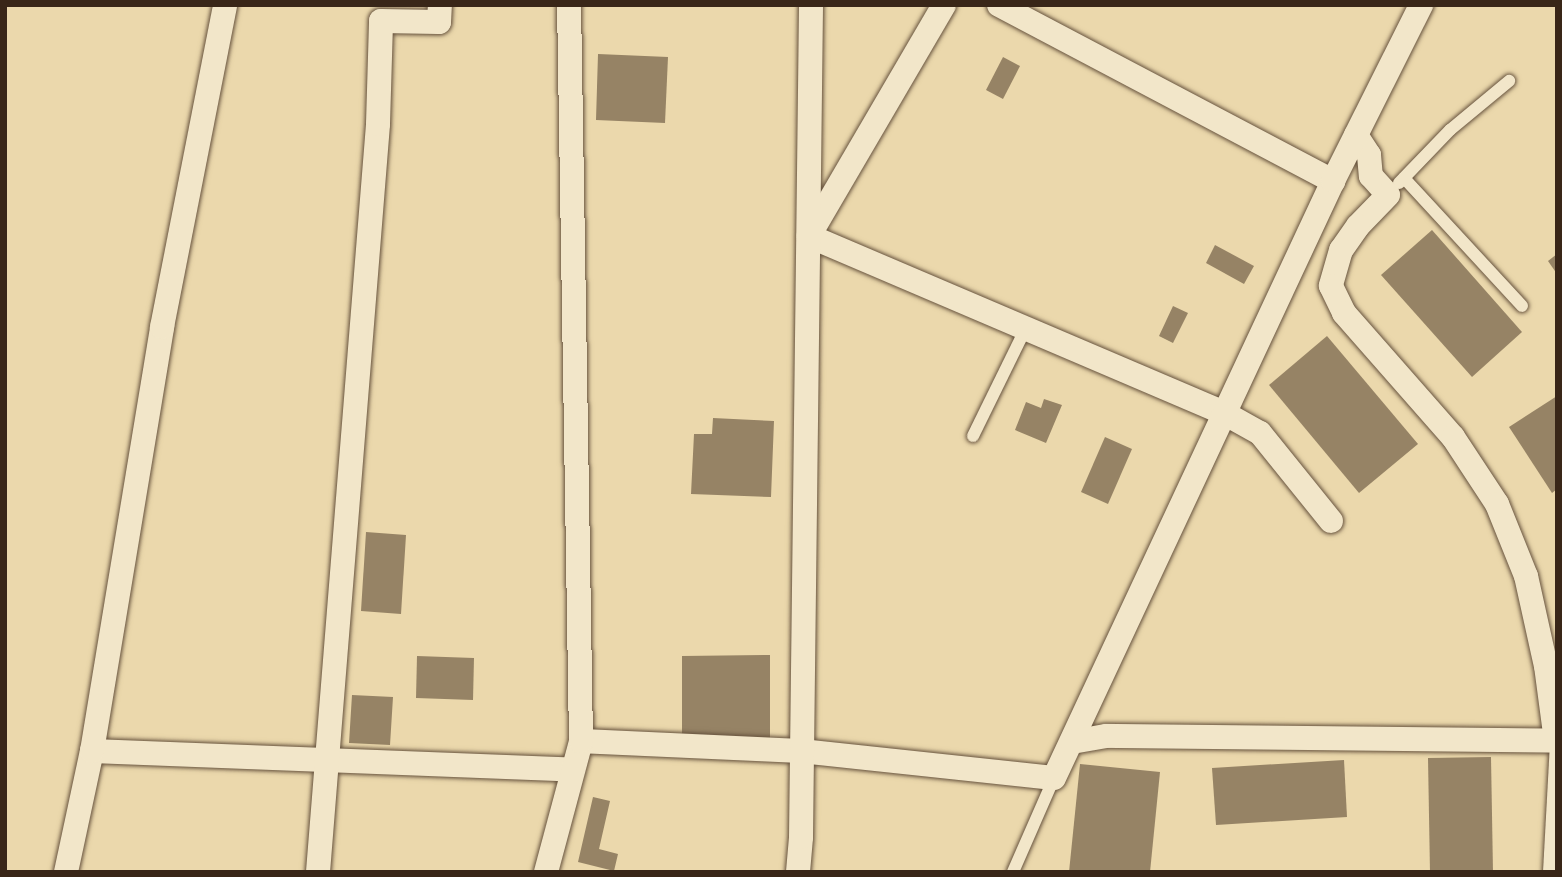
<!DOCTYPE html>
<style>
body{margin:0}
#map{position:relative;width:1562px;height:877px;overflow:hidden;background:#ebd8ac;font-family:"IM FELL DW Pica",serif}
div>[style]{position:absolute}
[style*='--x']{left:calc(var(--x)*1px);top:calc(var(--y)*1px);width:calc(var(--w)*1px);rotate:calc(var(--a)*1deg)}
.building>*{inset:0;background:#968365}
.roads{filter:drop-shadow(0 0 2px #66523d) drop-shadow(0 0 2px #66523d)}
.service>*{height:12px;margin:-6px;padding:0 6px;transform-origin:6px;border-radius:6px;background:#f2e6c9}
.minor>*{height:24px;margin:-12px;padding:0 12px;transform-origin:12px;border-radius:12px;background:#f2e6c9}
span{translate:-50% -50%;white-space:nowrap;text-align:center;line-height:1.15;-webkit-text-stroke:5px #f2e6c9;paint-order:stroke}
.frame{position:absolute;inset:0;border:7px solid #392618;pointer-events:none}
</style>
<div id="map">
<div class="building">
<div style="clip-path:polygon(598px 54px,668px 57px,665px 123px,596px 120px)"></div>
<div style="clip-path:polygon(1003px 57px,1020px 66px,1003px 99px,986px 90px)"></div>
<div style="clip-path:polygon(1432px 230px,1522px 332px,1472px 377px,1381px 275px)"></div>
<div style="clip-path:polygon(1215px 245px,1254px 266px,1244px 284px,1206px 263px)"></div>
<div style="clip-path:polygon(1557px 254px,1557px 274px,1548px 261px)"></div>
<div style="clip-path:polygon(1173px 306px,1188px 313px,1173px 343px,1159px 336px)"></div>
<div style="clip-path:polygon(1327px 336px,1418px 444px,1359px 493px,1269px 385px)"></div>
<div style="clip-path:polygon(1557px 396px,1557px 489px,1552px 493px,1509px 427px)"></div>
<div style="clip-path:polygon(1044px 399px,1062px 405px,1046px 443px,1015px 430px,1026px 402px,1041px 408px)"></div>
<div style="clip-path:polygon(713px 418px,774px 421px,771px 497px,691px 494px,694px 434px,712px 434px)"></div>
<div style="clip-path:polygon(1105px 437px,1132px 449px,1108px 504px,1081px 492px)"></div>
<div style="clip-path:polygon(366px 532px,406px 535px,401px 614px,361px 611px)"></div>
<div style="clip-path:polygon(770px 655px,770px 740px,682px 741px,682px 656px)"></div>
<div style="clip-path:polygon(417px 656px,474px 658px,473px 700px,416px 698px)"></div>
<div style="clip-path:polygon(352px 695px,393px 697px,390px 745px,349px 743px)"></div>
<div style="clip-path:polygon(1491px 757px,1493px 872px,1430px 872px,1428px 758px)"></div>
<div style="clip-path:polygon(1344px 760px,1347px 817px,1216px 825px,1212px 768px)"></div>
<div style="clip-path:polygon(1080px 764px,1160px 772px,1150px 872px,1069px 872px)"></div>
<div style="clip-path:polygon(593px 797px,610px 801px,599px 849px,618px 854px,614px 871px,578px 862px)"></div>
</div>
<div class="roads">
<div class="service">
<div style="--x:1404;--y:178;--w:174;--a:47.3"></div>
<div style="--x:1399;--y:183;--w:74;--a:-46.1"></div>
<div style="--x:1450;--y:130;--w:77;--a:-39.7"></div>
<div style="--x:973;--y:436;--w:120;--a:-63.9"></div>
<div style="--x:1013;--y:872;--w:103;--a:-66.4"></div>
<div style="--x:1549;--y:872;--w:131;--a:-86.9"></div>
</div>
<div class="minor">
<div style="--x:944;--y:5;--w:268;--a:120.3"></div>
<div style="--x:809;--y:236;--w:451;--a:23.1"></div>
<div style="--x:1224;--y:413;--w:41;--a:29.1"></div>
<div style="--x:1260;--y:433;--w:113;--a:51.1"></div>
<div style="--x:999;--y:5;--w:378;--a:27.8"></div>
<div style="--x:1356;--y:135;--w:24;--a:57"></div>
<div style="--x:1369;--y:155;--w:21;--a:85"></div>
<div style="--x:1371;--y:176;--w:25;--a:48"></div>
<div style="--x:1388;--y:195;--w:43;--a:134.1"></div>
<div style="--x:1358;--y:226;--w:29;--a:125"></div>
<div style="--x:1341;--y:250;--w:37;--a:106"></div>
<div style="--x:1331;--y:286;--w:30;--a:64"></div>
<div style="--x:1344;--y:313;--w:165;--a:48.7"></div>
<div style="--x:1453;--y:437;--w:80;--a:56.7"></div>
<div style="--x:1497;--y:504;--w:78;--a:68.1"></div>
<div style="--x:1526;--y:576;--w:92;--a:77.5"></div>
<div style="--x:1546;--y:666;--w:76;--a:82.4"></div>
<div style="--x:581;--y:741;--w:220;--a:2.6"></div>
<div style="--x:801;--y:751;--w:254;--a:6.1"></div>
<div style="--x:1054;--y:778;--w:659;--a:-64.95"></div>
<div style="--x:1333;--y:181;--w:197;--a:-63.4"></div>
<div style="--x:1072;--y:742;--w:35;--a:-10"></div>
<div style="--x:1106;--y:736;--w:451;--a:0.6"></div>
<div style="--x:92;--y:751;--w:479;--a:2.2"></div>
<div style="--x:66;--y:872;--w:124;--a:-77.9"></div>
<div style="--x:92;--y:751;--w:430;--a:-80.6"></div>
<div style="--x:162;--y:327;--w:328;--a:-78.9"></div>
<div style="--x:318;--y:872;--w:750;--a:-85.41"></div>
<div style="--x:378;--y:124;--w:103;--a:-88.3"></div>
<div style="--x:381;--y:21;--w:58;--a:1"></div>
<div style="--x:439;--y:22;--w:17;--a:-87"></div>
<div style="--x:546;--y:872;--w:136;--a:-75"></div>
<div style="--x:581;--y:741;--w:736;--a:-90.93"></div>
<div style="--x:798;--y:872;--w:35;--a:-85"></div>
<div style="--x:801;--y:837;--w:832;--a:-89.31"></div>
</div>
</div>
<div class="frame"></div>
</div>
